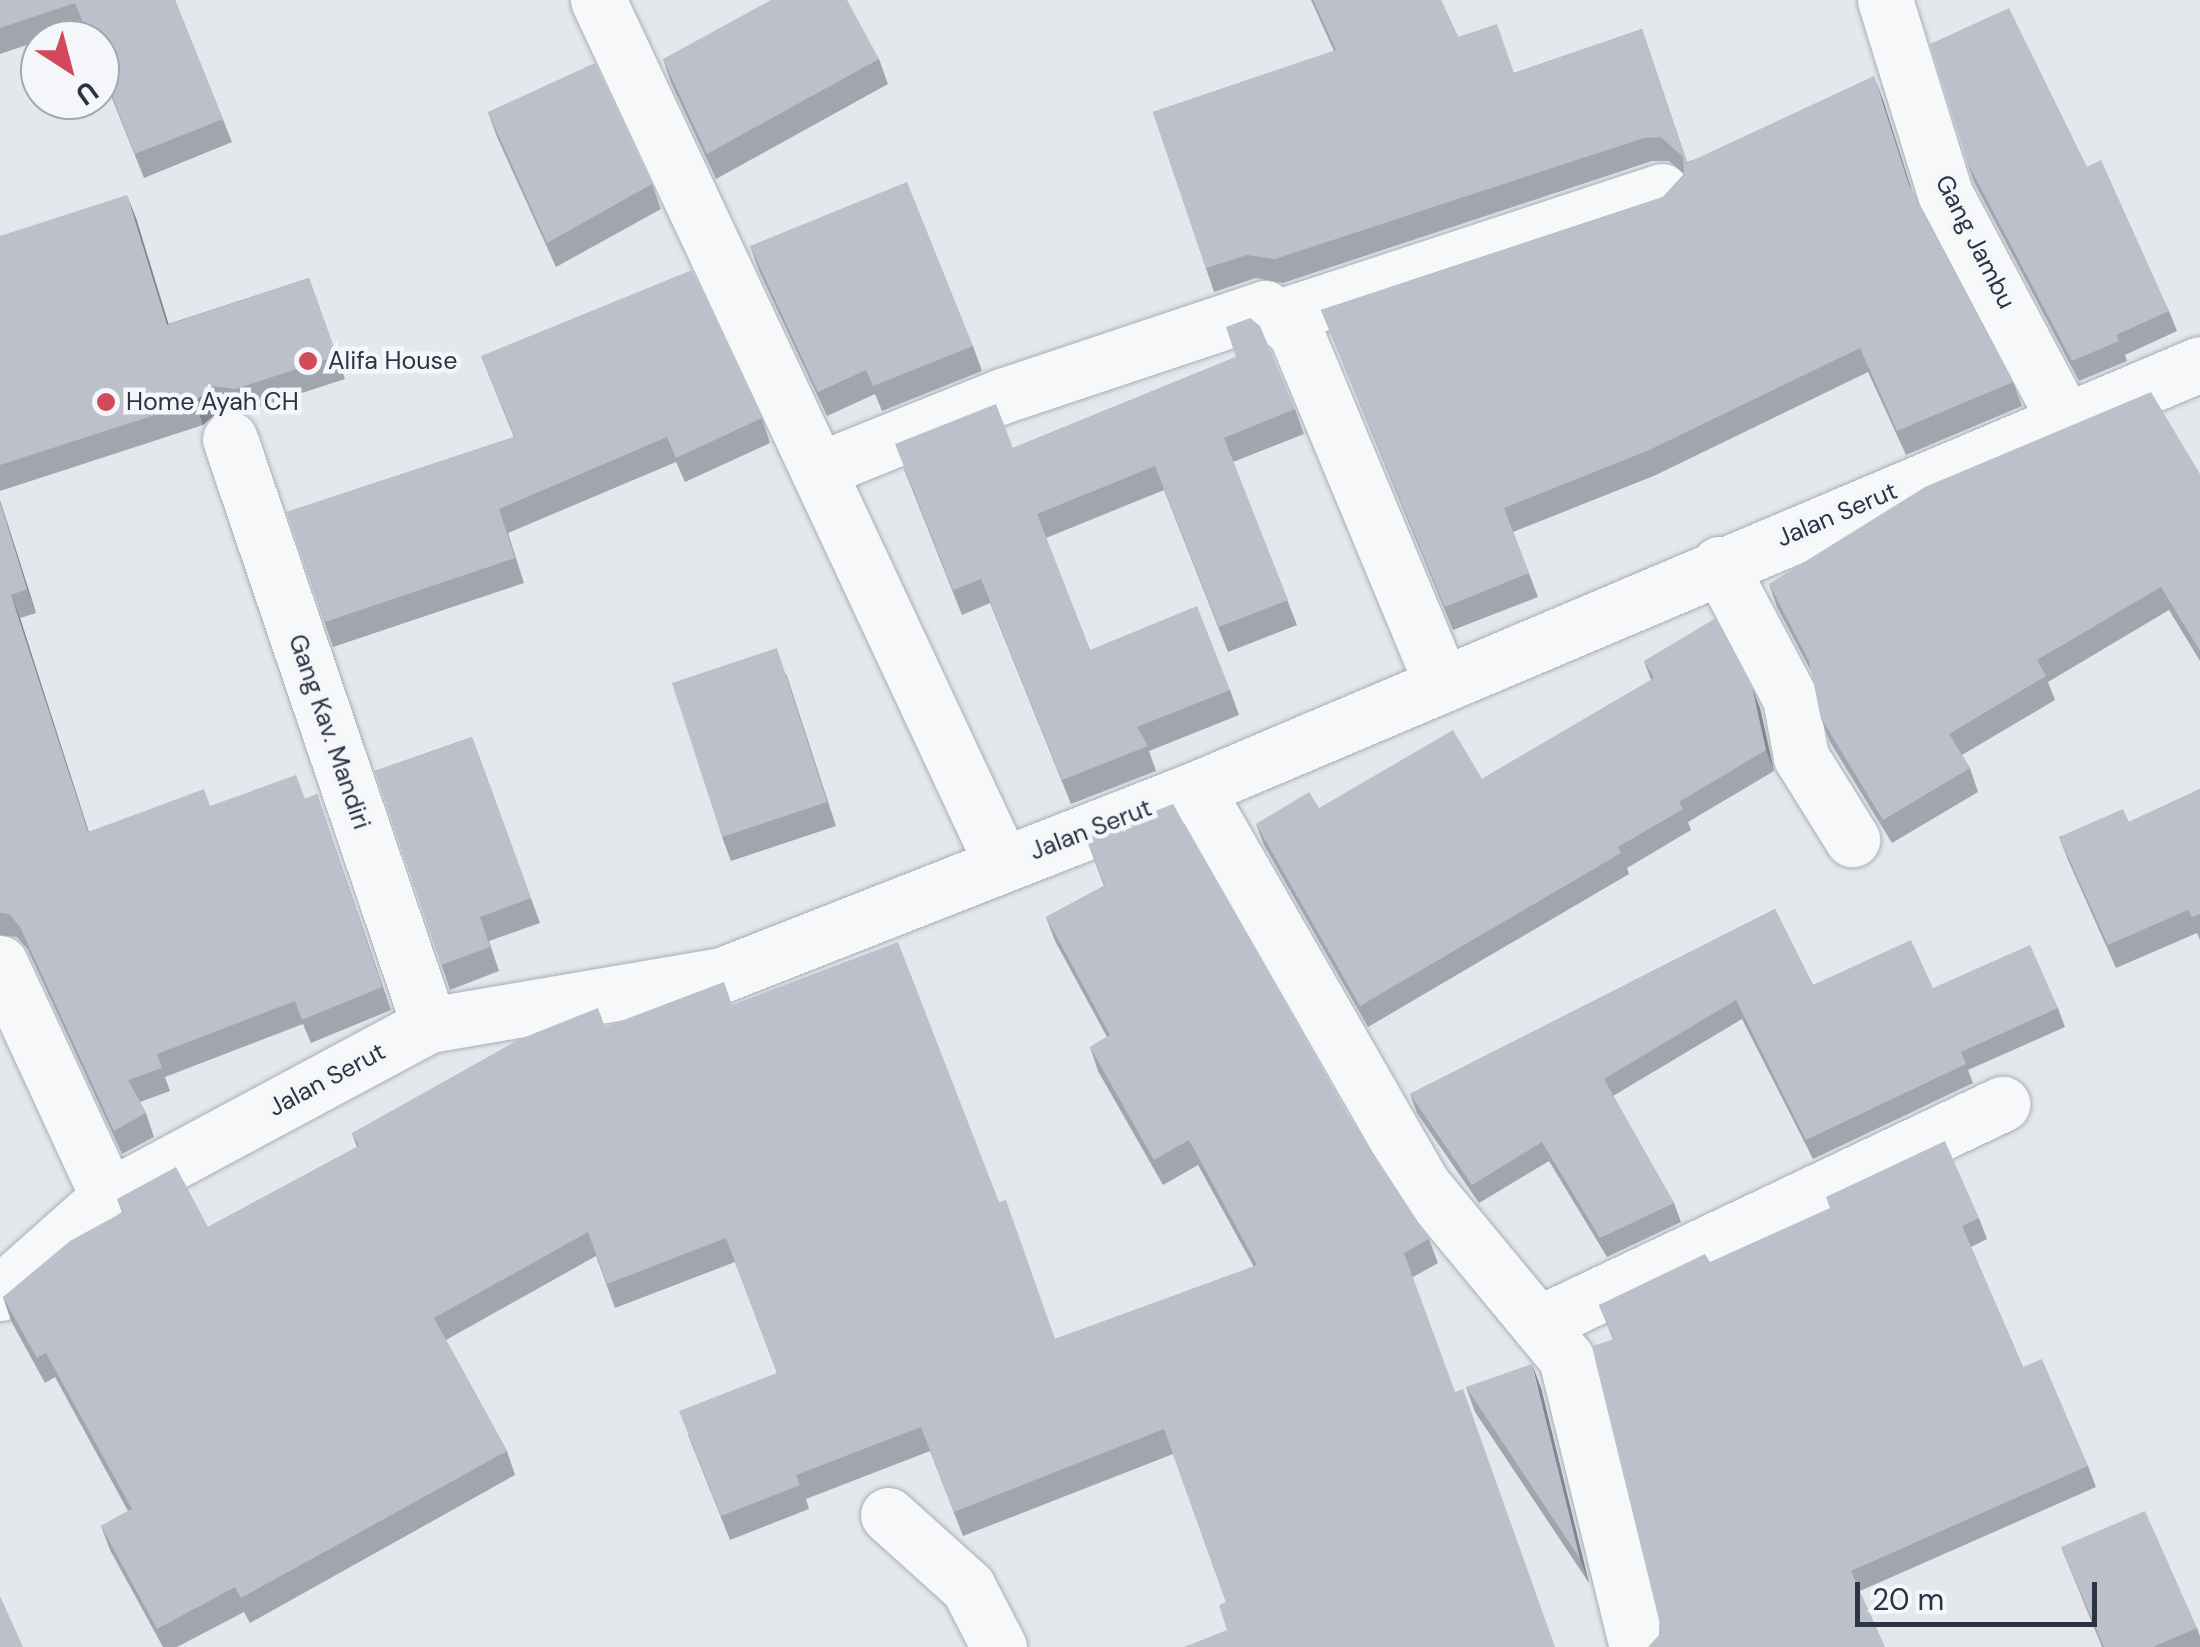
<!DOCTYPE html>
<style>
body{margin:0}
#map{position:relative;width:2200px;height:1647px;overflow:hidden;background:#e4e7ec;font-family:"DM Sans",sans-serif}
div>[style]{position:absolute}
[style*='--x']{left:calc(var(--x)*1px);top:calc(var(--y)*1px);width:calc(var(--w)*1px);rotate:calc(var(--a)*1deg)}
.roads{filter:drop-shadow(0 0 2px #a9aeb7) drop-shadow(0 0 2px #a9aeb7)}
.minor>*{height:55px;margin:-27.5px;padding:0 27.5px;transform-origin:27.5px;border-radius:27.5px;background:#f7f8fa}
.wall>*{inset:0;background:#a1a5ae}
.shaded-wall>*{inset:0;background:#83868d}
.building>*{inset:0;background:#bbc0ca}
.dots>*{width:28px;height:28px;translate:-50% -50%;box-sizing:border-box;border:5px solid #f4f6f9;border-radius:50%}
span{translate:-50% -50%;white-space:nowrap;text-align:center;line-height:1.15;-webkit-text-stroke:9px #f4f6f9;paint-order:stroke}
.street-label{font-size:25px;color:#2b3445}
.poi-label{font-size:25px;color:#2b3445}
.left{translate:0 -50%;text-align:left}
.north{position:absolute;left:20px;top:20px;width:100px;height:100px;box-sizing:border-box;background:#f4f6f9;border:2px solid #a4a8b1;border-radius:50%;rotate:144deg;font-size:28px;font-weight:700;line-height:40px;text-align:center;color:#2b3445}
.north::after{content:'';display:block;margin:auto;width:35px;height:45px;background:#d1495b;clip-path:polygon(50% 0,100% 100%,50% 72%,0 100%)}
.scale{position:absolute;left:1855px;top:1582px;width:242px;height:45px;box-sizing:border-box;border:5px solid #2b3445;border-top:0;padding-left:12px;font-size:30px;line-height:35px;white-space:nowrap;color:#2b3445;-webkit-text-stroke:8px #f4f6f9;paint-order:stroke}
</style>
<div id="map">
<div class="roads">
<div class="minor">
<div style="--x:598;--y:0;--w:954;--a:64.94"></div>
<div style="--x:1885;--y:0;--w:203;--a:72.8"></div>
<div style="--x:1945;--y:194;--w:255;--a:62.1"></div>
<div style="--x:1282;--y:316;--w:400;--a:-18.2"></div>
<div style="--x:230;--y:439;--w:619;--a:71.24"></div>
<div style="--x:818;--y:470;--w:201;--a:-21.9"></div>
<div style="--x:1005;--y:395;--w:274;--a:-18.5"></div>
<div style="--x:1265;--y:308;--w:38;--a:37"></div>
<div style="--x:1295;--y:331;--w:380;--a:67.4"></div>
<div style="--x:1719;--y:564;--w:152;--a:62.1"></div>
<div style="--x:1790;--y:698;--w:60;--a:79.4"></div>
<div style="--x:1801;--y:757;--w:97;--a:58.1"></div>
<div style="--x:1196;--y:789;--w:455;--a:60.2"></div>
<div style="--x:1422;--y:1184;--w:226;--a:50.4"></div>
<div style="--x:1566;--y:1358;--w:298;--a:76.2"></div>
<div style="--x:0;--y:963;--w:258;--a:65.2"></div>
<div style="--x:0;--y:1293;--w:144;--a:-41.6"></div>
<div style="--x:108;--y:1197;--w:364;--a:-28.2"></div>
<div style="--x:429;--y:1025;--w:297;--a:-9.7"></div>
<div style="--x:722;--y:975;--w:509;--a:-21.43"></div>
<div style="--x:1196;--y:789;--w:1090;--a:-22.94"></div>
<div style="--x:1538;--y:1324;--w:514;--a:-25.37"></div>
<div style="--x:888;--y:1515;--w:108;--a:42"></div>
<div style="--x:968;--y:1587;--w:68;--a:62.7"></div>
</div>
</div>
<div class="wall">
<div style="clip-path:polygon(0 0,175px 0,232px 142px,144px 178px,83px 26px,0 54px)"></div>
<div style="clip-path:polygon(1311px 0,1441px 0,1458px 37px,1514px 73px,1642px 29px,1687px 162px,1883px 100px,1912px 190px,2013px 382px,2022px 406px,1906px 455px,1868px 372px,1656px 475px,1513px 532px,1538px 597px,1453px 630px,1321px 310px,1663px 197px,1684px 174px,1669px 161px,1652px 161px,1283px 283px,1256px 278px,1214px 292px,1153px 112px,1334px 51px)"></div>
<div style="clip-path:polygon(663px 59px,879px 59px,888px 84px,716px 179px,671px 83px)"></div>
<div style="clip-path:polygon(488px 112px,652px 184px,661px 209px,556px 267px,497px 137px)"></div>
<div style="clip-path:polygon(1967px 162px,2087px 167px,2169px 311px,2177px 331px,2125px 355px,2127px 361px,2079px 381px,1974px 182px)"></div>
<div style="clip-path:polygon(136px 218px,168px 324px,309px 278px,345px 379px,243px 412px,221px 409px,203px 425px,0 491px,0 236px)"></div>
<div style="clip-path:polygon(750px 246px,973px 346px,982px 371px,882px 411px,875px 394px,827px 416px,759px 271px)"></div>
<div style="clip-path:polygon(481px 356px,762px 418px,770px 443px,685px 482px,676px 462px,508px 533px,524px 583px,333px 647px,287px 512px,514px 437px)"></div>
<div style="clip-path:polygon(1236px 357px,1295px 409px,1304px 434px,1233px 462px,1297px 625px,1228px 652px,1164px 490px,1046px 538px,1090px 650px,1230px 690px,1239px 715px,1149px 751px,1156px 771px,1071px 804px,990px 603px,962px 615px,904px 469px,1013px 448px)"></div>
<div style="clip-path:polygon(2200px 474px,2200px 661px,2169px 610px,2048px 682px,2055px 700px,1962px 755px,1970px 768px,1978px 792px,1892px 843px,1830px 742px,1821px 718px,1812px 673px,1777px 607px,1769px 584px)"></div>
<div style="clip-path:polygon(0 500px,36px 613px,20px 618px,89px 832px,210px 806px,305px 799px,317px 794px,391px 1010px,311px 1043px,303px 1024px,165px 1077px,170px 1091px,140px 1102px,146px 1113px,154px 1137px,122px 1154px,28px 950px,17px 937px,0 935px)"></div>
<div style="clip-path:polygon(1644px 661px,1760px 708px,1774px 771px,1688px 822px,1691px 830px,1627px 868px,1629px 874px,1368px 1027px,1264px 845px,1256px 824px,1319px 808px,1482px 779px,1651px 680px)"></div>
<div style="clip-path:polygon(786px 673px,836px 826px,731px 861px,722px 837px)"></div>
<div style="clip-path:polygon(472px 737px,540px 923px,489px 941px,499px 971px,450px 990px,375px 771px)"></div>
<div style="clip-path:polygon(2200px 789px,2200px 940px,2197px 933px,2116px 968px,2068px 860px,2059px 837px,2129px 822px)"></div>
<div style="clip-path:polygon(1086px 838px,1350px 1118px,1429px 1239px,1438px 1263px,1413px 1277px,1227px 1630px,1226px 1602px,1173px 1454px,963px 1536px,930px 1451px,806px 1499px,809px 1509px,730px 1540px,688px 1435px,777px 1373px,735px 1262px,615px 1308px,596px 1256px,446px 1340px,507px 1451px,515px 1475px,250px 1623px,244px 1612px,177px 1647px,163px 1647px,110px 1550px,101px 1526px,128px 1511px,55px 1377px,45px 1383px,11px 1321px,3px 1297px,122px 1212px,117px 1199px,208px 1227px,357px 1147px,352px 1133px,605px 1027px,732px 1005px,999px 1202px,1055px 1339px,1254px 1267px,1198px 1165px,1163px 1185px,1098px 1071px,1090px 1047px,1107px 1037px,1055px 941px,1046px 917px,1104px 886px)"></div>
<div style="clip-path:polygon(1775px 909px,1813px 985px,1933px 988px,2058px 1008px,2065px 1027px,1968px 1070px,1973px 1083px,1813px 1159px,1742px 1019px,1613px 1096px,1674px 1203px,1681px 1222px,1607px 1257px,1549px 1161px,1479px 1203px,1417px 1113px,1410px 1094px)"></div>
<div style="clip-path:polygon(1979px 1218px,1987px 1239px,1971px 1247px,2023px 1367px,2088px 1466px,2096px 1487px,1860px 1591px,1659px 1635px,1660px 1618px,1613px 1339px,1599px 1305px,1710px 1262px)"></div>
<div style="clip-path:polygon(1466px 1387px,1541px 1388px,1589px 1583px,1475px 1412px)"></div>
<div style="clip-path:polygon(2061px 1547px,2197px 1628px,2200px 1636px,2200px 1647px,2102px 1647px)"></div>
</div>
<div class="shaded-wall">
<div style="clip-path:polygon(1874px 76px,1883px 100px,1917px 208px,1909px 185px)"></div>
<div style="clip-path:polygon(127px 195px,136px 218px,176px 348px,167px 325px)"></div>
<div style="clip-path:polygon(212px 386px,221px 409px,203px 425px,195px 402px)"></div>
<div style="clip-path:polygon(0 500px,36px 613px,27px 589px)"></div>
<div style="clip-path:polygon(11px 595px,20px 618px,96px 856px,88px 832px)"></div>
<div style="clip-path:polygon(1752px 687px,1760px 708px,1774px 771px,1766px 750px)"></div>
<div style="clip-path:polygon(1532px 1364px,1541px 1388px,1589px 1583px,1580px 1559px)"></div>
</div>
<div class="building">
<div style="clip-path:polygon(0 0,175px 0,223px 119px,135px 154px,100px 65px,100px 40px,90px 40px,75px 3px,0 28px)"></div>
<div style="clip-path:polygon(771px 0,847px 0,879px 59px,707px 154px,663px 59px)"></div>
<div style="clip-path:polygon(1313px 0,1441px 0,1458px 37px,1497px 24px,1514px 73px,1642px 29px,1687px 163px,1874px 76px,1909px 185px,2013px 382px,1897px 431px,1860px 348px,1647px 451px,1504px 508px,1529px 573px,1445px 607px,1321px 310px,1663px 197px,1684px 175px,1683px 157px,1661px 137px,1644px 138px,1275px 259px,1247px 255px,1206px 268px,1153px 112px,1336px 50px)"></div>
<div style="clip-path:polygon(2009px 8px,2087px 167px,2101px 160px,2169px 311px,2116px 335px,2119px 341px,2072px 361px,1967px 162px,1930px 44px)"></div>
<div style="clip-path:polygon(595px 63px,652px 184px,547px 243px,488px 112px)"></div>
<div style="clip-path:polygon(907px 182px,973px 346px,873px 386px,866px 370px,818px 392px,750px 246px)"></div>
<div style="clip-path:polygon(127px 195px,167px 325px,309px 278px,337px 356px,235px 389px,212px 386px,195px 402px,0 465px,0 236px)"></div>
<div style="clip-path:polygon(692px 270px,762px 418px,676px 458px,667px 437px,499px 509px,515px 558px,325px 622px,287px 512px,515px 437px,481px 356px)"></div>
<div style="clip-path:polygon(1250px 318px,1260px 326px,1295px 409px,1224px 438px,1288px 600px,1219px 627px,1155px 466px,1037px 514px,1090px 650px,1197px 606px,1230px 690px,1137px 727px,1148px 746px,1062px 780px,981px 579px,953px 590px,895px 444px,996px 404px,1013px 448px,1236px 357px,1226px 327px)"></div>
<div style="clip-path:polygon(2151px 392px,2200px 474px,2200px 651px,2161px 587px,2037px 660px,2046px 676px,1949px 734px,1970px 768px,1883px 820px,1821px 718px,1809px 661px,1769px 584px,1925px 487px)"></div>
<div style="clip-path:polygon(0 503px,27px 589px,11px 595px,88px 832px,204px 789px,210px 806px,296px 775px,305px 799px,317px 794px,382px 987px,302px 1020px,295px 1001px,157px 1054px,162px 1068px,128px 1080px,146px 1113px,114px 1131px,20px 927px,9px 914px,0 913px)"></div>
<div style="clip-path:polygon(1716px 618px,1752px 687px,1766px 750px,1679px 802px,1683px 809px,1618px 847px,1621px 853px,1360px 1006px,1256px 824px,1309px 792px,1319px 808px,1453px 730px,1482px 779px,1654px 678px,1644px 661px)"></div>
<div style="clip-path:polygon(777px 648px,827px 802px,722px 837px,672px 683px)"></div>
<div style="clip-path:polygon(472px 737px,531px 898px,480px 917px,490px 947px,441px 965px,375px 771px)"></div>
<div style="clip-path:polygon(2200px 789px,2200px 914px,2192px 917px,2188px 910px,2108px 945px,2059px 837px,2123px 809px,2129px 822px)"></div>
<div style="clip-path:polygon(1173px 804px,1350px 1118px,1429px 1239px,1404px 1253px,1455px 1392px,1463px 1389px,1555px 1647px,1184px 1647px,1227px 1630px,1219px 1605px,1226px 1602px,1164px 1429px,954px 1512px,921px 1427px,796px 1475px,800px 1485px,721px 1516px,679px 1411px,777px 1373px,726px 1238px,607px 1284px,588px 1232px,434px 1318px,507px 1451px,241px 1598px,235px 1587px,157px 1629px,101px 1526px,132px 1509px,46px 1353px,37px 1358px,3px 1297px,70px 1241px,123px 1212px,117px 1199px,176px 1167px,208px 1227px,359px 1146px,352px 1133px,520px 1039px,598px 1008px,605px 1027px,724px 982px,732px 1005px,898px 942px,999px 1202px,1006px 1200px,1055px 1339px,1257px 1265px,1189px 1140px,1154px 1160px,1090px 1047px,1110px 1035px,1046px 917px,1105px 886px,1086px 838px)"></div>
<div style="clip-path:polygon(1775px 909px,1813px 985px,1911px 940px,1933px 988px,2030px 945px,2058px 1008px,1961px 1052px,1966px 1064px,1806px 1140px,1736px 1000px,1604px 1079px,1674px 1203px,1600px 1238px,1542px 1142px,1472px 1185px,1410px 1094px)"></div>
<div style="clip-path:polygon(1945px 1141px,1979px 1218px,1962px 1226px,2023px 1367px,2042px 1359px,2088px 1466px,1851px 1571px,1885px 1647px,1648px 1647px,1659px 1635px,1660px 1618px,1593px 1346px,1614px 1339px,1599px 1305px,1705px 1254px,1710px 1262px,1830px 1208px,1826px 1197px)"></div>
<div style="clip-path:polygon(1532px 1364px,1580px 1559px,1466px 1387px)"></div>
<div style="clip-path:polygon(2145px 1511px,2197px 1628px,2153px 1647px,2104px 1647px,2061px 1547px)"></div>
<div style="clip-path:polygon(0 1596px,23px 1647px,0 1647px)"></div>
</div>
<div class="dots">
<div style="left:308px;top:361px;background:#d1495b"></div>
<div style="left:106px;top:402px;background:#d1495b"></div>
</div>
<div class="street-label">
<span style="left:1975px;top:242px;rotate:63deg">Gang Jambu</span>
<span style="left:1837px;top:515px;rotate:-23deg">Jalan Serut</span>
<span style="left:329px;top:732px;rotate:71deg">Gang Kav. Mandiri</span>
<span style="left:1091px;top:830px;rotate:-21deg">Jalan Serut</span>
<span style="left:327px;top:1080px;rotate:-28deg">Jalan Serut</span>
</div>
<div class="poi-label">
<span class="left" style="left:328px;top:361px">Alifa House</span>
<span class="left" style="left:126px;top:402px">Home Ayah CH</span>
</div>
<div class="north">U</div>
<div class="scale">20 m</div>
</div>
